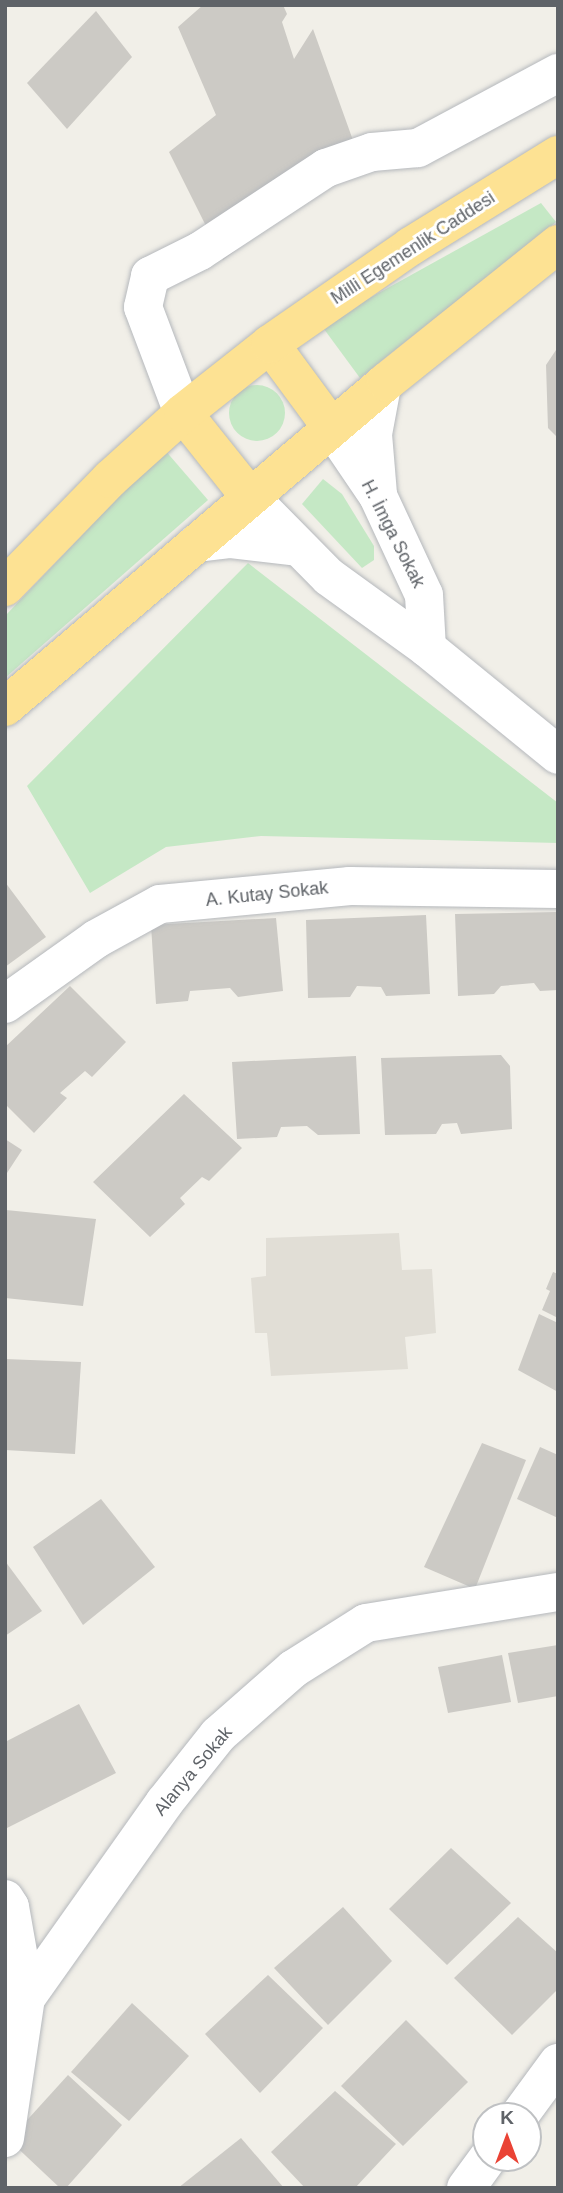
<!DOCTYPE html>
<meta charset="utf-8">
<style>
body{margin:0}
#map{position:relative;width:563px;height:2193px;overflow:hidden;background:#f1efe8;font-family:Helvetica,sans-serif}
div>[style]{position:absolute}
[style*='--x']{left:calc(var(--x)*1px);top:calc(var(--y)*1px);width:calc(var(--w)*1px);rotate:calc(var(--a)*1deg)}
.education>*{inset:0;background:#e1ded6}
.green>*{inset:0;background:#c5e8c5}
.round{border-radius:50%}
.building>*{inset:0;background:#cccac5}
.roads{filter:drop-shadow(0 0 2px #b5b8bc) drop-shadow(0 0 2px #b5b8bc)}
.minor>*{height:38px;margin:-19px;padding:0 19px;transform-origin:19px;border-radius:19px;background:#fff}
.highway>*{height:38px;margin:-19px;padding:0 19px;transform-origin:19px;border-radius:19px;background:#fde293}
span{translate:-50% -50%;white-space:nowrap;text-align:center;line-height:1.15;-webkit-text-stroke:6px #fff;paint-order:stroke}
.street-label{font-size:18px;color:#5f6368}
.frame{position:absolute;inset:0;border:7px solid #5f6368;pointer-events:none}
.north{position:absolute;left:472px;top:2102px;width:70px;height:70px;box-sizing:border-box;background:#fff;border:2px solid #bfc1c3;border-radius:50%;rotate:0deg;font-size:19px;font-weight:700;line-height:28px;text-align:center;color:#5f6368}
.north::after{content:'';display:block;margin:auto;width:24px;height:32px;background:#ea4335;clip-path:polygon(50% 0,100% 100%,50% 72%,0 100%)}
</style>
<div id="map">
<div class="education">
<div style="clip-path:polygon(399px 1233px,402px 1270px,432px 1269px,436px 1333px,405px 1337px,408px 1369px,271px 1376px,267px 1333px,255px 1333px,251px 1278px,266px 1276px,266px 1238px)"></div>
</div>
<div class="green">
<div style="clip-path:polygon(541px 203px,556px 222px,360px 378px,321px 325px)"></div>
<div class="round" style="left:229px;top:385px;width:56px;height:56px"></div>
<div style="clip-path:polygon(164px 449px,208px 500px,5px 678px,5px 616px)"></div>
<div style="clip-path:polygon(323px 479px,342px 494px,374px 546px,374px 560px,362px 568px,302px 504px)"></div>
<div style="clip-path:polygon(248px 563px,558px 803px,558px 843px,261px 836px,166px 847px,90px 893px,27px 786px)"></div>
</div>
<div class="building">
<div style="clip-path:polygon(203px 5px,283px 5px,287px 14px,282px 22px,294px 59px,313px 29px,359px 157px,223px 260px,169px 152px,216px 115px,178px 27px)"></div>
<div style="clip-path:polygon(96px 11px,132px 57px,67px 129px,27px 83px)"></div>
<div style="clip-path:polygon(558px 347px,558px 438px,548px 428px,546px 365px)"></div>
<div style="clip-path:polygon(5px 882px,46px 937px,5px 967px)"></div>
<div style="clip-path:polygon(558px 912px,558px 990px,540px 991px,534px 983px,501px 986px,494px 994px,458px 996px,455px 914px)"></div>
<div style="clip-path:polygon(426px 915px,430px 994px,386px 996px,381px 987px,357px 986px,350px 997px,308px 998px,306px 920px)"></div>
<div style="clip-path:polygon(276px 918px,283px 991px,238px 997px,230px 988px,190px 991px,188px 1001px,156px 1004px,151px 925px)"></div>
<div style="clip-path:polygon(70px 986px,126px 1042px,92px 1077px,85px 1071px,60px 1093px,67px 1098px,34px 1133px,5px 1104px,5px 1047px)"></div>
<div style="clip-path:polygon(501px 1055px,510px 1066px,512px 1129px,461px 1134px,457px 1123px,442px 1124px,436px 1134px,385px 1135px,381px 1058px)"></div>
<div style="clip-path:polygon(356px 1056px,360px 1134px,318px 1135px,307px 1126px,281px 1127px,277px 1137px,237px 1139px,232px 1062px)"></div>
<div style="clip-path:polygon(184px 1094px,242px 1148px,209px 1181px,202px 1177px,180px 1198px,185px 1204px,150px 1237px,93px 1182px)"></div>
<div style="clip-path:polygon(5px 1139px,22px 1150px,5px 1176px)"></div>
<div style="clip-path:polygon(6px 1210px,96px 1219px,83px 1306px,5px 1298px)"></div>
<div style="clip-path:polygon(553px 1272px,558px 1274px,558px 1318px,542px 1310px,550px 1291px,546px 1289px)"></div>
<div style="clip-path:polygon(539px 1314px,558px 1323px,558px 1392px,518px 1370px)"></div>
<div style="clip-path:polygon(5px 1359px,81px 1362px,75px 1454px,5px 1450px)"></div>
<div style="clip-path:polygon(482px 1443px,526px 1460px,475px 1589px,424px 1567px)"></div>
<div style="clip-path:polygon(540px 1447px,558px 1455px,558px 1518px,517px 1499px)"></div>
<div style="clip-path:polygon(101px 1499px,155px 1567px,83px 1625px,33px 1547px)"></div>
<div style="clip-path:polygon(5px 1561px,42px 1611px,5px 1636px)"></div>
<div style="clip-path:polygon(558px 1645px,558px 1696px,518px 1703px,508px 1653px)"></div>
<div style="clip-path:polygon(502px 1655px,511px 1702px,448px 1713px,438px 1667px)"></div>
<div style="clip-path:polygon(79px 1704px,116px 1773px,7px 1828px,5px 1742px)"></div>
<div style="clip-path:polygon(451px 1848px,511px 1903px,447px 1965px,389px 1909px)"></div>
<div style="clip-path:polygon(343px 1907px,392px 1961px,328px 2025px,274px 1968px)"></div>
<div style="clip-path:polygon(518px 1917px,558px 1953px,558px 1989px,512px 2035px,454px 1978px)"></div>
<div style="clip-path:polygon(268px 1975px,323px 2028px,260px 2093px,205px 2034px)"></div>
<div style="clip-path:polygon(132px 2003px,189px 2056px,129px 2121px,71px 2072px)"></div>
<div style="clip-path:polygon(406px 2020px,468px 2082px,403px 2146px,341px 2086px)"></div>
<div style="clip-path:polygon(68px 2075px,122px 2125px,66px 2188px,60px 2188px,9px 2140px)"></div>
<div style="clip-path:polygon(335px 2091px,396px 2144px,355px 2188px,305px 2188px,271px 2152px)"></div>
<div style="clip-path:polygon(241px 2138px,284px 2188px,178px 2188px)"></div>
</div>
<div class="roads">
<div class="minor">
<div style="--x:183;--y:413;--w:113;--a:-110.7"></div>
<div style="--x:143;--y:307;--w:32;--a:-77"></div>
<div style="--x:150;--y:276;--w:56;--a:-26.6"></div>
<div style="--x:200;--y:251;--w:151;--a:-33.4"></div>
<div style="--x:326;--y:168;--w:49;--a:-19.2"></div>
<div style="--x:372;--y:152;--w:46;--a:-5"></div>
<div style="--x:418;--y:148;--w:159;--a:-28.2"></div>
<div style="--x:332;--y:428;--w:82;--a:55.9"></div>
<div style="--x:378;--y:496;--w:109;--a:65.1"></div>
<div style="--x:424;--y:595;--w:53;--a:86.8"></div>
<div style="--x:378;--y:494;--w:60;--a:-94.8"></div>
<div style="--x:373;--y:434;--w:49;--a:-79.4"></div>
<div style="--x:250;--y:497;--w:112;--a:45.4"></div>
<div style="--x:329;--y:577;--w:121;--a:35.9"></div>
<div style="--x:427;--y:648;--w:169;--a:39.2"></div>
<div style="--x:197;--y:543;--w:32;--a:-7"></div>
<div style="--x:229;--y:539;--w:69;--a:6.6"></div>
<div style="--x:5;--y:1004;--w:112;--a:-35.5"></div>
<div style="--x:96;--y:939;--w:73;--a:-28.7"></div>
<div style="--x:160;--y:904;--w:191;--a:-5.4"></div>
<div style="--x:350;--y:886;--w:208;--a:0.8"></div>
<div style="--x:5;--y:1899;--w:9;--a:58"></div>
<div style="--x:10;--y:1907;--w:92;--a:80"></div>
<div style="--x:519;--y:2116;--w:66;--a:-53.7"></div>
<div style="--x:5;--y:2138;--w:142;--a:-81.5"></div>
<div style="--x:26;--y:1998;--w:239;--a:-54.7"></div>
<div style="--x:164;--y:1803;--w:87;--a:-51.5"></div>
<div style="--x:218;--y:1735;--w:100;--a:-41.3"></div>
<div style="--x:293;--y:1669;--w:86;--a:-32.2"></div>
<div style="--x:366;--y:1623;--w:194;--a:-9.2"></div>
<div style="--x:466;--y:2188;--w:37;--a:-54"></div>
</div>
<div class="highway">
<div style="--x:270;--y:344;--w:104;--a:53.6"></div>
<div style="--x:183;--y:413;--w:107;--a:51.4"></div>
<div style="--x:5;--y:587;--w:151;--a:-45.8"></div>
<div style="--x:110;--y:479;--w:98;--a:-42.1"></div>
<div style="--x:183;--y:413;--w:111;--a:-38.4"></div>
<div style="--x:270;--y:344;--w:172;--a:-34.8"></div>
<div style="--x:411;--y:246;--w:173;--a:-31.8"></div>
<div style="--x:5;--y:707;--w:501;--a:-40.46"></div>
<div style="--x:386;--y:382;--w:221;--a:-38.7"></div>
</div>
</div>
<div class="street-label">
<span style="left:413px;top:248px;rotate:-33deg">Milli Egemenlik Caddesi</span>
<span style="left:393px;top:534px;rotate:63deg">H. İmga Sokak</span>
<span style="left:267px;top:894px;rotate:-6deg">A. Kutay Sokak</span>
<span style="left:193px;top:1771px;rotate:-50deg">Alanya Sokak</span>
</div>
<div class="frame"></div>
<div class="north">K</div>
</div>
